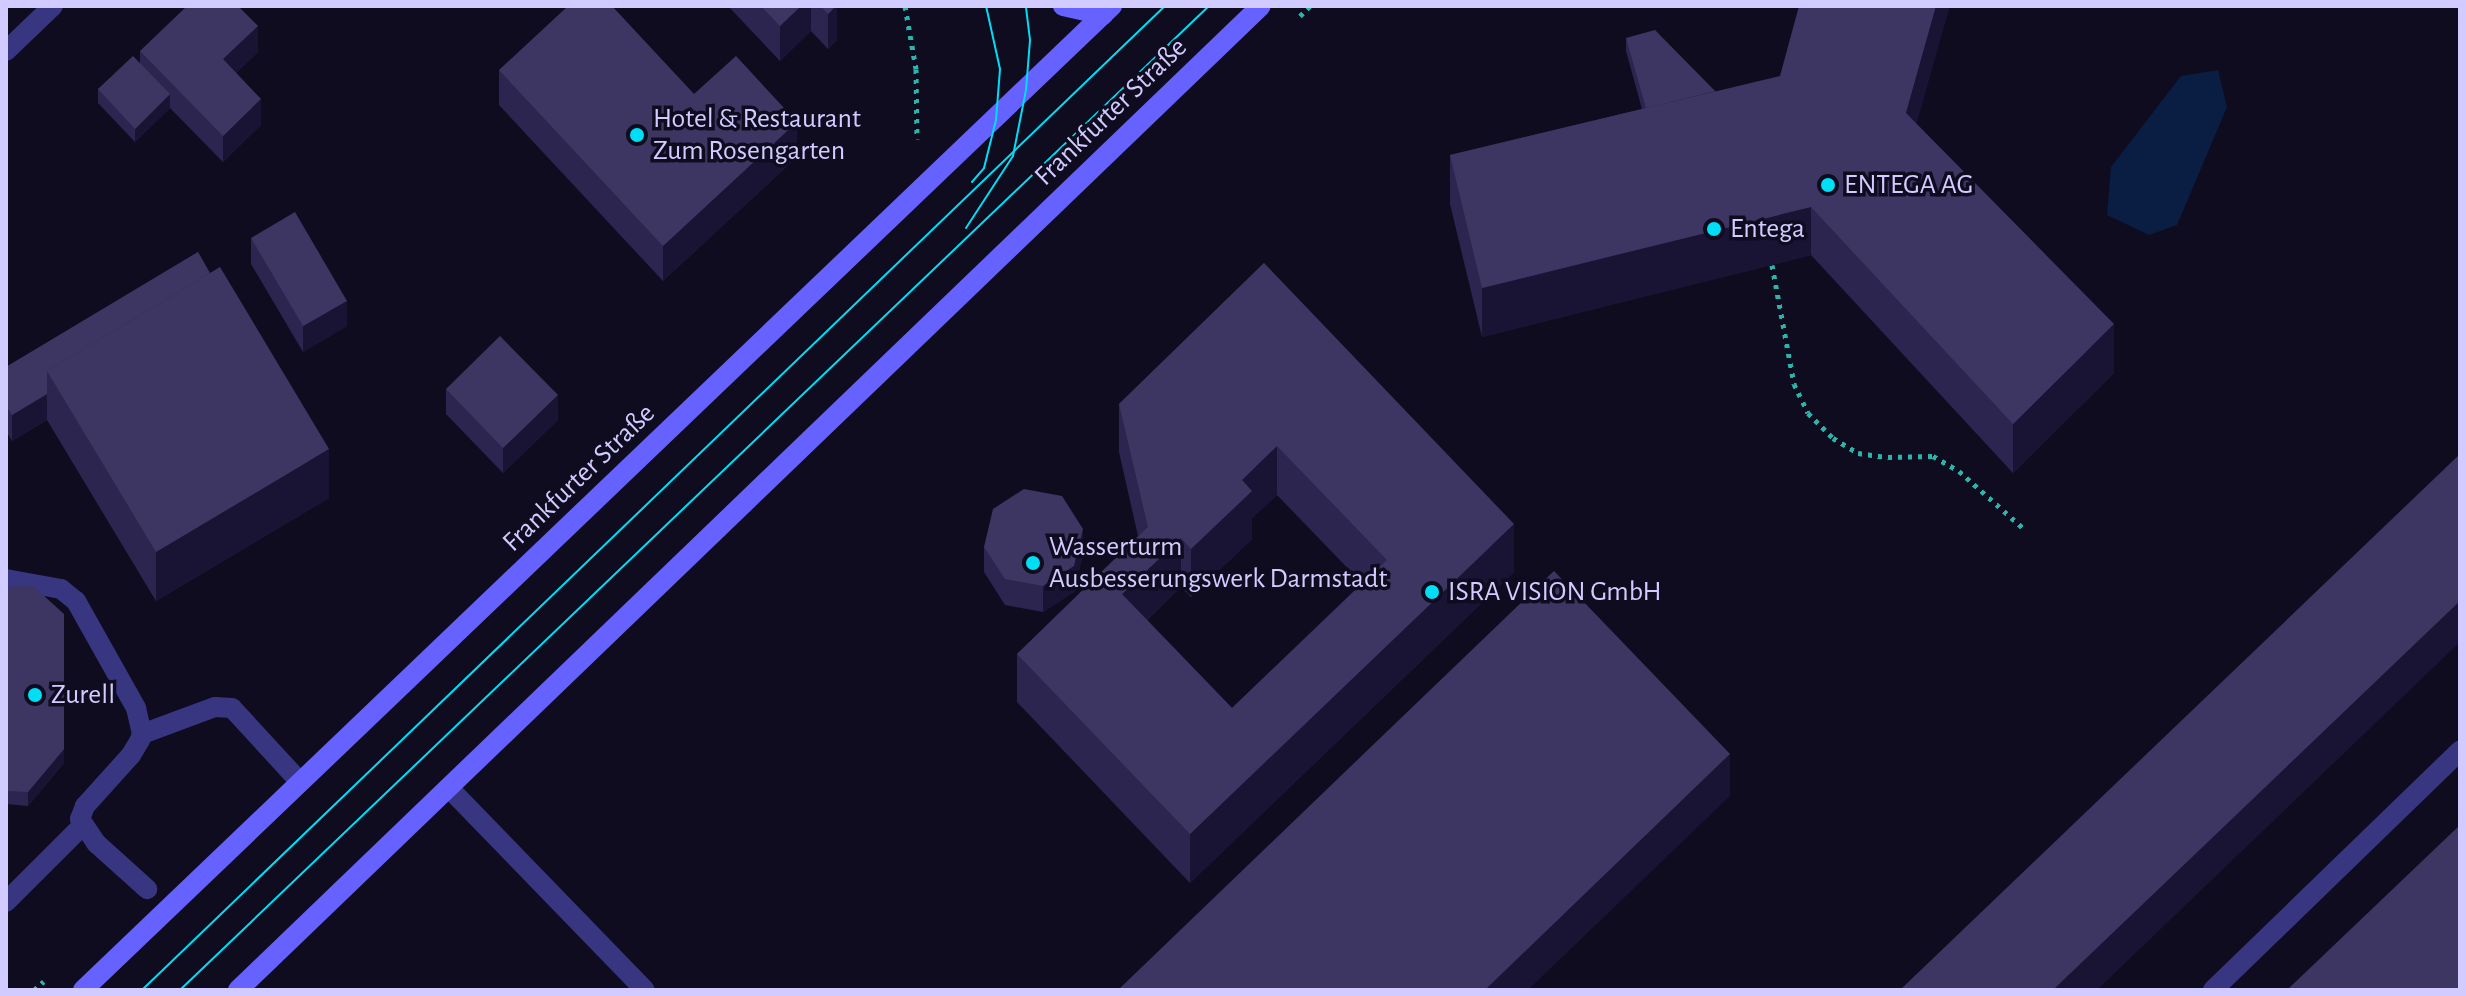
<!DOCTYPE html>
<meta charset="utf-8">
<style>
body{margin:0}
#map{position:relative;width:2466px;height:996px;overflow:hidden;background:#0f0c20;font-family:"Alegreya Sans",sans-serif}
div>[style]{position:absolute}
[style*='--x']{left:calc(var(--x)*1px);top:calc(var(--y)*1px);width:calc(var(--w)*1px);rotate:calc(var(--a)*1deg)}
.water>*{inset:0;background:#091e42}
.path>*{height:5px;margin-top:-2.5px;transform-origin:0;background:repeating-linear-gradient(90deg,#2ab5ac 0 4px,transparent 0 10px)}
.lane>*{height:20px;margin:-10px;padding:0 10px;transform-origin:10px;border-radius:10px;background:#383581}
.street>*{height:20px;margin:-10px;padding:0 10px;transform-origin:10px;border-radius:10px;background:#383581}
.secondary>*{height:20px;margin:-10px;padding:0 10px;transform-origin:10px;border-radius:10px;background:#6662ff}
.tram>*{height:2px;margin:-1px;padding:0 1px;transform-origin:1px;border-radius:1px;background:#00def6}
.wall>*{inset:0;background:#2c254f}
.shaded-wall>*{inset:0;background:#191334}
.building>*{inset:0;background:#3e3662}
.dots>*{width:22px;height:22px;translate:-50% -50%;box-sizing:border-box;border:4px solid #0f0c20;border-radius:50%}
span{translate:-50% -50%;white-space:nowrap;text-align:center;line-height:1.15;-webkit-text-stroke:7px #0f0c20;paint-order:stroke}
.street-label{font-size:28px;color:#d1cbff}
.poi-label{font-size:28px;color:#d1cbff}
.left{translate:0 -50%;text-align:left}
.frame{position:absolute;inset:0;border:8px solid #d1cbff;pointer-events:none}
</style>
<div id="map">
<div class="water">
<div style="clip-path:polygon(2218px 70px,2227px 107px,2177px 225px,2149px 235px,2107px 215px,2111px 167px,2181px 76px)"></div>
</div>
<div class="path">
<div style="--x:905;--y:6;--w:64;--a:80.1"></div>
<div style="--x:916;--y:69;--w:70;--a:89.2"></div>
<div style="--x:1300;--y:16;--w:14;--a:-45"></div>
<div style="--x:1772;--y:265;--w:121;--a:79.5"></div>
<div style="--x:1794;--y:384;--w:32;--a:64"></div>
<div style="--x:1808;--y:413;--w:35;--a:45"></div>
<div style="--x:1833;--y:438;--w:29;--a:31"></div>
<div style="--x:1858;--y:453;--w:30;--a:8"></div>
<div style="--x:1888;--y:457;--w:45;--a:-1.3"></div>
<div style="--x:1933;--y:456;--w:30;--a:30"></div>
<div style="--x:1959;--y:471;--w:86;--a:41.7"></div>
<div style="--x:34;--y:990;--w:13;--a:-42"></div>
</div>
<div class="lane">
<div style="--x:6;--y:579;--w:56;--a:10.3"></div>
<div style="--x:61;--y:589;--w:19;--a:39"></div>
<div style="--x:76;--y:601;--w:123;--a:60.7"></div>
<div style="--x:136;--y:708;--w:27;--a:77"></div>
<div style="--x:142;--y:734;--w:6;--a:108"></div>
<div style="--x:140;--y:740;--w:17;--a:121"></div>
<div style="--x:131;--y:755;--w:69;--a:132"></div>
<div style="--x:85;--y:806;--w:14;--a:111"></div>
<div style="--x:80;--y:819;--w:29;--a:56"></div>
<div style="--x:96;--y:843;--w:69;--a:42"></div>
<div style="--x:142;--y:734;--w:78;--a:-20.3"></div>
<div style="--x:215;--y:707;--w:17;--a:3"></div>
<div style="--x:232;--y:708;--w:100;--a:47.4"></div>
<div style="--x:449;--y:788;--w:281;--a:45.9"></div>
<div style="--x:6;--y:902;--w:107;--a:-45"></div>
<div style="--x:2213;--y:990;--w:344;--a:-44.1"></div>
</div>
<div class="street">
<div style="--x:6;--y:51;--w:65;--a:-43.8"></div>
</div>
<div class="secondary">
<div style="--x:1063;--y:6;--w:41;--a:12.7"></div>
<div style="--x:83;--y:990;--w:1424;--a:-43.72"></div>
<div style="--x:238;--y:990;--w:1419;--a:-43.89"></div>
</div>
<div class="tram">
<div style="--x:972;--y:182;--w:18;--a:-49"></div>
<div style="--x:984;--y:168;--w:49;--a:-76"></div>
<div style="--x:996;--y:120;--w:51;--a:-85.5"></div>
<div style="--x:1000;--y:69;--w:65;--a:-102.5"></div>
<div style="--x:966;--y:228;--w:86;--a:-56.9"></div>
<div style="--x:1013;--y:156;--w:67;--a:-78.9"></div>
<div style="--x:1026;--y:90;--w:50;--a:-85.4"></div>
<div style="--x:1030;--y:40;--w:34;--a:-97"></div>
<div style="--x:142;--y:990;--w:1419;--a:-43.89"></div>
<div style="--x:180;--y:990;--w:1424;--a:-43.72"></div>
</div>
<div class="wall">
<div style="clip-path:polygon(728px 6px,837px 6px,837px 40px,828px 49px,811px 31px,780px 61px)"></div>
<div style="clip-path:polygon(1626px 38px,1715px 91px,1916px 124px,2114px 373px,2013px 473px,1811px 255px,1482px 337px,1450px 204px,1450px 155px,1642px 109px,1626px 51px)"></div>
<div style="clip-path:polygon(140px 51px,258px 52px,236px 73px,261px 125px,223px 162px,170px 108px,135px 142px,98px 103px,98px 89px,140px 64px)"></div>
<div style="clip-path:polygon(499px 70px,694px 94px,797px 157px,663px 281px,499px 105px)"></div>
<div style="clip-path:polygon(251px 238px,347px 326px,303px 352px,251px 264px)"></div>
<div style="clip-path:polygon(198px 252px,329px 498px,156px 601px,47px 420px,12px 441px,6px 431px,6px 367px)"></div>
<div style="clip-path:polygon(evenodd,1264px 263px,1514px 572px,1190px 883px,1017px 702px,1017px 654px,1138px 536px,1119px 452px,1119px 404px,1264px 263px,1277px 495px,1362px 583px,1232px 708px,1147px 620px,1181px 587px,1191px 597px,1252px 539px,1252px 518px,1277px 495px)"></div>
<div style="clip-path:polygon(446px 389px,558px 420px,503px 473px,446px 414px)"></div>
<div style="clip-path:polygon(984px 547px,1083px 554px,1074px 592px,1043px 612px,1005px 605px,984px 572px)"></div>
<div style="clip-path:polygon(6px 587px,64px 614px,64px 763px,28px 806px,6px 804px)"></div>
</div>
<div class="shaded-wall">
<div style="clip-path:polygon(801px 6px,811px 6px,811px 31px,780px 61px,780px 26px)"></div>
<div style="clip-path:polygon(820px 6px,837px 6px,837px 40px,828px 49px,828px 14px)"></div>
<div style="clip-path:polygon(1936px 6px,1950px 6px,1906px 161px,1906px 113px)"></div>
<div style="clip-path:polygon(258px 26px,258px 52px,223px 85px,223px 59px)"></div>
<div style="clip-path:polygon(170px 94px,170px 108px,135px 142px,135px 129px)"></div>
<div style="clip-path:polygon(261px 99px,261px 125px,223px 162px,223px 136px)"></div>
<div style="clip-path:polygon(797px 122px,797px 157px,663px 281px,663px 246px)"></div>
<div style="clip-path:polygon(1811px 207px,1811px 255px,1482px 337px,1482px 288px)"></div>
<div style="clip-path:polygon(347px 301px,347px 326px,303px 352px,303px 326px)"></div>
<div style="clip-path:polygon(2114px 324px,2114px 373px,2013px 473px,2013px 424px)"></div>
<div style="clip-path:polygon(47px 394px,47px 420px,12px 441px,12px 415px)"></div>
<div style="clip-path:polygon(558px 395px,558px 420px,503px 473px,503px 448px)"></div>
<div style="clip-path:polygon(1277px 446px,1277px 495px,1252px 518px,1252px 539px,1191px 597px,1191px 549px,1242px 480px)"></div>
<div style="clip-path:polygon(329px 449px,329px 498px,156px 601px,156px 552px)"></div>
<div style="clip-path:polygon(1514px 524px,1514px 572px,1190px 883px,1190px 834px)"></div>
<div style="clip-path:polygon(1083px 529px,1083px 554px,1074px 592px,1043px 612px,1043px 586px)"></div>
<div style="clip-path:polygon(1181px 538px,1181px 587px,1122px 643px,1122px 594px)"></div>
<div style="clip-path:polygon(2460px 601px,2460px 642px,2097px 990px,2053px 990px)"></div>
<div style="clip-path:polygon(64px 749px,64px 763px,28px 806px,28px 792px)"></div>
<div style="clip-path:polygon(1730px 754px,1730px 796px,1528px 990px,1485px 990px)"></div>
</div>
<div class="building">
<div style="clip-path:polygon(187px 6px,238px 6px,258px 26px,223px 59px,261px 99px,223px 136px,140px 51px)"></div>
<div style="clip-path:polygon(568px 6px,612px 6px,694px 94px,736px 56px,797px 122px,663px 246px,499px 70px)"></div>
<div style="clip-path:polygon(761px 6px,801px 6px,780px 26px)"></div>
<div style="clip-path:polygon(820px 6px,836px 6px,828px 14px)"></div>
<div style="clip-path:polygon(1799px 6px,1936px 6px,1906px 113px,2114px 324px,2013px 424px,1811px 207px,1482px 288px,1450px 155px,1780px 76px)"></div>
<div style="clip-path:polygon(1655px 30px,1715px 91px,1646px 108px,1626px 38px)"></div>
<div style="clip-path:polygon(133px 56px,170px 94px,135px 129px,98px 89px)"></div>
<div style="clip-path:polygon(295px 212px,347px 301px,303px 326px,251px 238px)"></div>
<div style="clip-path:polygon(198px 252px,210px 273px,47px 371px,47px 394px,12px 415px,6px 406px,6px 367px)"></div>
<div style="clip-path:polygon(evenodd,1264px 263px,1514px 524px,1190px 834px,1017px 654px,1148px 527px,1119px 404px,1264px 263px,1277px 446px,1387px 560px,1232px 708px,1122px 594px,1181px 538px,1191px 549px,1252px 491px,1242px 480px,1277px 446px)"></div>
<div style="clip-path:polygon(220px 267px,329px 449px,156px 552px,47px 371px)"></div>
<div style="clip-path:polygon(500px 336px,558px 395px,503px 448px,446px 389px)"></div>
<div style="clip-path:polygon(2460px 454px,2460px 601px,2053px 990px,1900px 990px)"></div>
<div style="clip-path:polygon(1024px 489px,1062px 496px,1083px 529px,1074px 566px,1043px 586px,1005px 579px,984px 547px,993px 509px)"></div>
<div style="clip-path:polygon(1554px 571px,1730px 754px,1485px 990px,1118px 990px)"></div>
<div style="clip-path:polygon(33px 586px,64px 614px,64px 749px,28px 792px,6px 791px,6px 587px)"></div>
<div style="clip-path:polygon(2460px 825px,2460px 990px,2287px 990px)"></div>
</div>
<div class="dots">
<div style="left:637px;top:135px;background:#00def6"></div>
<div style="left:1828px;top:185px;background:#00def6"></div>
<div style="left:1714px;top:229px;background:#00def6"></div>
<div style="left:1033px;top:563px;background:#00def6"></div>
<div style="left:1432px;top:592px;background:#00def6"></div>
<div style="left:35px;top:695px;background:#00def6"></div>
</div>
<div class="street-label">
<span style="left:1111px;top:112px;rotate:-44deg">Frankfurter Straße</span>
<span style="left:579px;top:478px;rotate:-44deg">Frankfurter Straße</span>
</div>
<div class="poi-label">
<span class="left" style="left:653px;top:135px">Hotel &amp; Restaurant<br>Zum Rosengarten</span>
<span class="left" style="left:1844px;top:185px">ENTEGA AG</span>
<span class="left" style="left:1730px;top:229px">Entega</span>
<span class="left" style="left:1049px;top:563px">Wasserturm<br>Ausbesserungswerk Darmstadt</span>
<span class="left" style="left:1448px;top:592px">ISRA VISION GmbH</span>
<span class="left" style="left:51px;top:695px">Zurell</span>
</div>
<div class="frame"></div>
</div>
